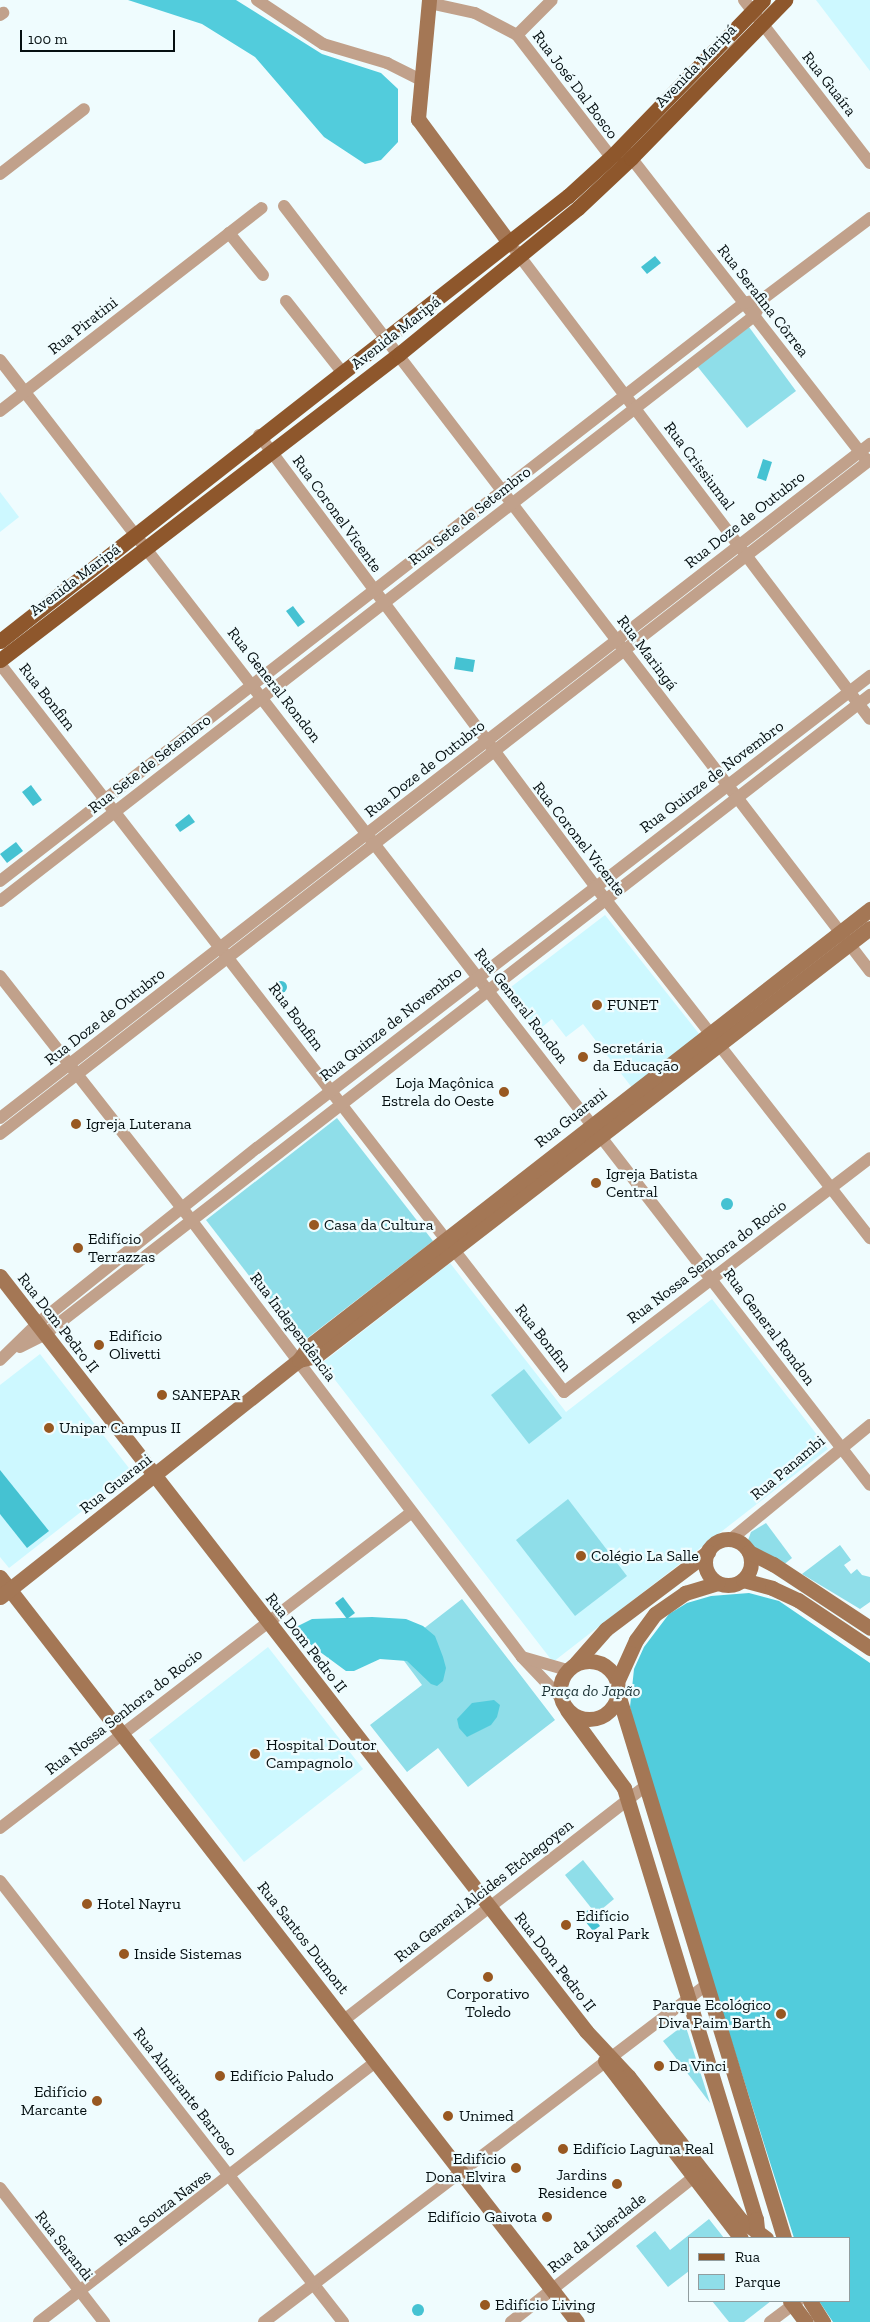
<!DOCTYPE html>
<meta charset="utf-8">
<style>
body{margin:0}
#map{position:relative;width:870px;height:2322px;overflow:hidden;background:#effcfe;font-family:"Zilla Slab",serif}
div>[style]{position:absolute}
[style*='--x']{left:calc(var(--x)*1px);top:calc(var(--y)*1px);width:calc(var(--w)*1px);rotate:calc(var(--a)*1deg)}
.built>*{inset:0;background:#cdf8ff}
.green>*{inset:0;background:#8fdee9}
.forest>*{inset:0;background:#52ccdc}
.water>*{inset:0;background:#45c2d2}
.round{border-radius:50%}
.street>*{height:12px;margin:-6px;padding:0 6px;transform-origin:6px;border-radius:6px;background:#c1a18b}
.secondary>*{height:15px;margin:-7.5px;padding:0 7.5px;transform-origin:7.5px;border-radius:7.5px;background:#a47755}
.secondary>.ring{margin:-7.5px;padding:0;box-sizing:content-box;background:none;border:15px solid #a47755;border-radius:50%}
.primary>*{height:15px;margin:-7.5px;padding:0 7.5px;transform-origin:7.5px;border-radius:7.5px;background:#8e572c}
.dots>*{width:14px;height:14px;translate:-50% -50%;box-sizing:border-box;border:2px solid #effcfe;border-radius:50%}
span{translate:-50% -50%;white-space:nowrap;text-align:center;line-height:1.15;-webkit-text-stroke:4.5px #effcfe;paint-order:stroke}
.street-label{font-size:16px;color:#050f11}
.poi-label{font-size:16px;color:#050f11}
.left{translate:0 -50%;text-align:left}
.right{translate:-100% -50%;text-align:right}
.park-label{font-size:16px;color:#1c3235;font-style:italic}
.legend{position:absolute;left:688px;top:2237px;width:162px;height:65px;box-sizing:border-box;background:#effcfe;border:1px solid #919d9f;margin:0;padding:6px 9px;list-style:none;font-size:15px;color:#050f11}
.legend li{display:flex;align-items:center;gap:10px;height:25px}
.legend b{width:25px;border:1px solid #919d9f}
.scale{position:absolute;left:20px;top:30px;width:155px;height:22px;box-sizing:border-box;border:2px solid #050f11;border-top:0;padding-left:6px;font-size:15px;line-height:18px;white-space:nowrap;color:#050f11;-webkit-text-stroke:4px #effcfe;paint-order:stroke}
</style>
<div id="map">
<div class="built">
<div style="clip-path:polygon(816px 0,870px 0,870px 71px)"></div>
<div style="clip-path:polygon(0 492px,19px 517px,0 532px)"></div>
<div style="clip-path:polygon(605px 915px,700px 1035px,633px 1089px,583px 1024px,566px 1037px,552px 1019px,537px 1031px,507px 990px)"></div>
<div style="clip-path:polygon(450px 1263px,566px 1412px,712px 1299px,828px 1449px,553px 1662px,322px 1363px)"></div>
<div style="clip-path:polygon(40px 1354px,132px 1472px,9px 1568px,0 1557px,0 1385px)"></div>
<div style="clip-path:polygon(268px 1647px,363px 1769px,244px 1862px,149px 1740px)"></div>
</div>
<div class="green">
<div style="clip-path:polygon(749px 327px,796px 391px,747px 428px,697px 366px)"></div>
<div style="clip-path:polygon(337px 1118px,433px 1241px,301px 1343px,206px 1220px)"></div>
<div style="clip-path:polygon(524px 1369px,562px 1418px,529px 1444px,491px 1395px)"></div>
<div style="clip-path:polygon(568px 1499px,627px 1576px,575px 1616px,516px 1540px)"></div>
<div style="clip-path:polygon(766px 1523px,792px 1558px,782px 1566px,747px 1543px,751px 1532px)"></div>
<div style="clip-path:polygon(840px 1545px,851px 1560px,844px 1565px,851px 1574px,857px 1569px,862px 1575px,870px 1577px,870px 1602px,860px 1609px,802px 1574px)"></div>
<div style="clip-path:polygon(462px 1599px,555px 1720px,468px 1787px,438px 1748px,407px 1772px,370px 1725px,422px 1685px,396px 1650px)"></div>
<div style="clip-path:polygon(583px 1860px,614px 1899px,596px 1914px,565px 1875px)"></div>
<div style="clip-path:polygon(685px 2024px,710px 2103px,663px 2041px)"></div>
<div style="clip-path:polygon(709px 2219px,724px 2238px,689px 2238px,689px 2271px,668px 2287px,636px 2246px,655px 2231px,670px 2250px)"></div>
<div style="clip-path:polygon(712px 2301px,771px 2301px,744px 2322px,729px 2322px)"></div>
</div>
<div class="forest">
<div style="clip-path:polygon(128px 0,236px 0,322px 54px,381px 73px,398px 89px,398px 142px,381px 160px,365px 164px,324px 137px,255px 57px,202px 24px)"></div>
<div style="clip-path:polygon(749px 1593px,779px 1601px,870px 1663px,870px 2322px,833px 2322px,819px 2301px,849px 2301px,849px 2238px,794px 2238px,641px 1756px,630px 1707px,634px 1669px,644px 1647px,669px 1614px,687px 1603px,711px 1596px)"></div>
<div style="clip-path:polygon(372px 1617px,406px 1619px,423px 1626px,435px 1636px,443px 1657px,446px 1668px,443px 1681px,437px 1686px,431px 1684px,407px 1661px,380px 1659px,354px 1671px,346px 1671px,312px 1646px,296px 1627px,312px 1619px)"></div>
<div style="clip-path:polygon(494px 1700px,500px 1705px,497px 1717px,491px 1725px,467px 1737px,459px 1728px,457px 1719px,472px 1703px)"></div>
</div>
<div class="water">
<div style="clip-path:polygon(655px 256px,661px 263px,647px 274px,641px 267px)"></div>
<div style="clip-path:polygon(763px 459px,772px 462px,766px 481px,757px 478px)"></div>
<div style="clip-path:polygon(293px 606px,305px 622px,298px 627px,286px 611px)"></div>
<div style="clip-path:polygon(456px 657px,475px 660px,473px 672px,454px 669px)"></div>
<div style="clip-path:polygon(31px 785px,42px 800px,33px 806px,22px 792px)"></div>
<div style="clip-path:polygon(189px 814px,195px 822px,180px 832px,175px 825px)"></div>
<div style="clip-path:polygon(16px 842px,23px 851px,7px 863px,0 854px)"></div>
<div class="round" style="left:275px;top:981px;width:12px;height:12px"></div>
<div class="round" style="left:721px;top:1198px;width:12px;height:12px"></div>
<div style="clip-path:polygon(0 1470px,49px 1531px,27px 1548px,0 1514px)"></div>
<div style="clip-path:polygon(343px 1597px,355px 1613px,347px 1619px,335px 1603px)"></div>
<div style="clip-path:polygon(588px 1910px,600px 1926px,593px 1931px,581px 1916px)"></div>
<div class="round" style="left:412px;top:2304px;width:12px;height:12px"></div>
</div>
<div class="street">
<div style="--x:257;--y:0;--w:79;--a:33.7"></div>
<div style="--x:323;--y:44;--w:67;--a:16.5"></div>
<div style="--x:387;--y:63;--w:40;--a:26.6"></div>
<div style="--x:744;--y:0;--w:206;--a:52.3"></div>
<div style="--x:429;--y:3;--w:47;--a:12.3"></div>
<div style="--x:475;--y:13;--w:47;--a:27.6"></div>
<div style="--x:517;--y:35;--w:154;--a:52.4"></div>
<div style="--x:0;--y:15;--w:4;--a:-34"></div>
<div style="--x:517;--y:35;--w:49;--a:-45"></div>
<div style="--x:625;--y:150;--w:390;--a:52.1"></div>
<div style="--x:0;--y:174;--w:106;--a:-37.7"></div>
<div style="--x:284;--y:206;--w:964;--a:52.55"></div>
<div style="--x:229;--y:233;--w:54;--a:51"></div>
<div style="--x:515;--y:250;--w:588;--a:52.88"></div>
<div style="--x:286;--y:301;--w:90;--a:51.7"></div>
<div style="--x:0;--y:360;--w:1422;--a:52.28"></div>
<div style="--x:0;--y:411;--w:331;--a:-37.8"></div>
<div style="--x:259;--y:435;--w:562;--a:53.31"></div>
<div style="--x:595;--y:886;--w:447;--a:52"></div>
<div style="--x:0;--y:664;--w:921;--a:52.23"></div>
<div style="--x:564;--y:1392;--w:385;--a:-37.4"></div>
<div style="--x:0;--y:881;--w:942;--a:-37.84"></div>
<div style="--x:744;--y:303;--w:21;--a:-14"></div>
<div style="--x:764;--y:298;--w:133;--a:-37"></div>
<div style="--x:0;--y:901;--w:954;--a:-37.81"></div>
<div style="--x:754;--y:316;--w:21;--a:-61"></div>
<div style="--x:0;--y:976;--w:311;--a:51.9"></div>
<div style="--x:192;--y:1221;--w:547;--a:52.88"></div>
<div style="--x:522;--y:1657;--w:55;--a:46.5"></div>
<div style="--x:0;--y:1118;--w:1101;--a:-37.77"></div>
<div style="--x:0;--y:1134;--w:1101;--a:-37.77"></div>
<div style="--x:20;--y:1347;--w:28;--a:-27"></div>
<div style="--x:45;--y:1334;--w:1044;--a:-37.76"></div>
<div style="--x:0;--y:1360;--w:52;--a:-44.2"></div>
<div style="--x:37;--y:1324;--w:282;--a:-38.7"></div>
<div style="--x:257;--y:1148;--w:774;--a:-37.6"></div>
<div style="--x:730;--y:1540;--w:181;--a:-39.4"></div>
<div style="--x:522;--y:1657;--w:47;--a:16.1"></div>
<div style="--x:0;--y:1828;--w:519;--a:-37.49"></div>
<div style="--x:0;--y:1881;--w:559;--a:52.13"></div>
<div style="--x:344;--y:2020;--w:380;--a:-37.8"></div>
<div style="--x:0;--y:2188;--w:170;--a:52.2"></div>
<div style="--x:39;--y:2322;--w:426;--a:-37.7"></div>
<div style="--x:264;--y:2322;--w:556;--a:-37.32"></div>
<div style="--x:511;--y:2322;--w:241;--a:-38.4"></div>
<div style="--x:770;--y:2322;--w:35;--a:-37"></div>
</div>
<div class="secondary">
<div style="--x:429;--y:0;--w:120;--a:95.3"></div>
<div style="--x:418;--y:119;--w:155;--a:53.6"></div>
<div style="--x:0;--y:1276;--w:956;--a:52.18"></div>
<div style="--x:586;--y:2031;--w:62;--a:47"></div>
<div style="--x:628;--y:2076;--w:183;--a:51.9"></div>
<div style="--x:741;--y:2220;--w:31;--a:36"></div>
<div style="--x:299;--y:1360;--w:17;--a:-13"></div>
<div style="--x:316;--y:1356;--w:700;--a:-37.69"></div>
<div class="ring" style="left:705px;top:1539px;width:31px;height:31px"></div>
<div style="--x:749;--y:1552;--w:27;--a:27"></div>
<div style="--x:773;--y:1564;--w:116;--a:33.4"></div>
<div style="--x:0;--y:1577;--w:942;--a:52.24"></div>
<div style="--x:743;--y:1580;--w:30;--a:15"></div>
<div style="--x:772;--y:1588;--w:29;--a:25"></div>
<div style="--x:798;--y:1600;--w:87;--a:33.7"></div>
<div style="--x:0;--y:1597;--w:382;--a:-38.4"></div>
<div style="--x:299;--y:1360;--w:16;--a:-55"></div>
<div style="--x:308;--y:1347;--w:713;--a:-37.93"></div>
<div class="ring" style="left:560px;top:1661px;width:43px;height:43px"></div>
<div style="--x:576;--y:1663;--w:45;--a:-48.6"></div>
<div style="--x:606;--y:1629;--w:128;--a:-37"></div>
<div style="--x:617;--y:1682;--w:46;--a:-65.7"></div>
<div style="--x:636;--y:1640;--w:32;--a:-54"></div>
<div style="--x:655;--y:1614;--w:37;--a:-35"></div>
<div style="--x:685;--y:1593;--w:34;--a:-17"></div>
<div style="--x:618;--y:1694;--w:569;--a:73.03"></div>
<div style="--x:567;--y:1710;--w:97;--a:53.8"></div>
<div style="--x:624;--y:1788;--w:451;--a:73"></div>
<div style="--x:756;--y:2219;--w:19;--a:84"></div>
<div style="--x:605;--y:2061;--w:223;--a:52.5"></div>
<div style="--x:790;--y:2301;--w:26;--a:53"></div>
<div style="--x:810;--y:2301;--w:25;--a:58"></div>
</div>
<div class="primary">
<div style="--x:0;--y:641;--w:722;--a:-38.08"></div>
<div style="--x:568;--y:196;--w:62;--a:-42.4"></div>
<div style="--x:614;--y:154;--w:214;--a:-45.9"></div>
<div style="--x:0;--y:660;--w:503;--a:-37.49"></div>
<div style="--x:399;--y:354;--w:231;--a:-39.2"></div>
<div style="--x:578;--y:208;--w:73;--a:-43.3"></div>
<div style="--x:631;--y:158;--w:221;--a:-45.7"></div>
</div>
<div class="dots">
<div style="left:597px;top:1005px;background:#985821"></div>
<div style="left:583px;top:1057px;background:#985821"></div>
<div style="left:504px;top:1092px;background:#985821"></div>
<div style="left:76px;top:1124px;background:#985821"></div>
<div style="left:596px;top:1183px;background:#985821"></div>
<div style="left:314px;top:1225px;background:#985821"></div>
<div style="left:78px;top:1248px;background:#985821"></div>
<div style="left:99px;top:1345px;background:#985821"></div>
<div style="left:162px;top:1395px;background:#985821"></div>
<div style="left:49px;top:1428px;background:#985821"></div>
<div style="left:581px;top:1556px;background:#985821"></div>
<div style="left:255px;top:1754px;background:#985821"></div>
<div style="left:87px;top:1904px;background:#985821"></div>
<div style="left:566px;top:1925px;background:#985821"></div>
<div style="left:124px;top:1954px;background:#985821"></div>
<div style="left:488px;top:1977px;background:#985821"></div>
<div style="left:781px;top:2014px;background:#985821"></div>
<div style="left:659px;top:2066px;background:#985821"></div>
<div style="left:220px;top:2076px;background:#985821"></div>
<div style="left:97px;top:2101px;background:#985821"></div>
<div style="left:448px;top:2116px;background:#985821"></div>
<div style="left:563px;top:2149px;background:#985821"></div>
<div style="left:516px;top:2168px;background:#985821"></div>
<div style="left:617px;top:2184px;background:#985821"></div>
<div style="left:547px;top:2217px;background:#985821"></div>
<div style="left:485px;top:2305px;background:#985821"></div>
</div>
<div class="street-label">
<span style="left:696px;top:66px;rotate:-46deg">Avenida Maripá</span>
<span style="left:829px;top:84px;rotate:52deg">Rua Guaíra</span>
<span style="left:575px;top:85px;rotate:53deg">Rua José Dal Bosco</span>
<span style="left:763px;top:301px;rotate:52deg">Rua Serafina Côrrea</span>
<span style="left:83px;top:326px;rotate:-38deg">Rua Piratini</span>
<span style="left:396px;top:333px;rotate:-38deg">Avenida Maripá</span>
<span style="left:699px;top:466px;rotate:53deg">Rua Crissiumal</span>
<span style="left:337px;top:514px;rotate:54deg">Rua Coronel Vicente</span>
<span style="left:470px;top:516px;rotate:-38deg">Rua Sete de Setembro</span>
<span style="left:745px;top:520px;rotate:-38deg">Rua Doze de Outubro</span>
<span style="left:75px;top:580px;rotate:-37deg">Avenida Maripá</span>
<span style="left:647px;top:653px;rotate:53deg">Rua Maringá</span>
<span style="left:274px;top:685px;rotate:52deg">Rua General Rondon</span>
<span style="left:47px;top:697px;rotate:52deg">Rua Bonfim</span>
<span style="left:150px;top:764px;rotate:-38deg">Rua Sete de Setembro</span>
<span style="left:425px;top:769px;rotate:-38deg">Rua Doze de Outubro</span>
<span style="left:712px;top:777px;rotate:-37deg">Rua Quinze de Novembro</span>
<span style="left:579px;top:839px;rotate:52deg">Rua Coronel Vicente</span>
<span style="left:521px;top:1006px;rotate:52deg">Rua General Rondon</span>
<span style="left:105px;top:1017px;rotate:-38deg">Rua Doze de Outubro</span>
<span style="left:296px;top:1017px;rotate:53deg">Rua Bonfim</span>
<span style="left:391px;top:1024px;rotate:-38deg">Rua Quinze de Novembro</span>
<span style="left:571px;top:1118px;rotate:-38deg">Rua Guarani</span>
<span style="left:707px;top:1262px;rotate:-37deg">Rua Nossa Senhora do Rocio</span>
<span style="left:58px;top:1323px;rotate:52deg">Rua Dom Pedro II</span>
<span style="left:293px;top:1327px;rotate:53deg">Rua Independência</span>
<span style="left:769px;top:1327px;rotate:53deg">Rua General Rondon</span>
<span style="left:543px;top:1338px;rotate:52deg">Rua Bonfim</span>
<span style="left:788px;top:1468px;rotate:-40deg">Rua Panambi</span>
<span style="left:116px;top:1484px;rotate:-38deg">Rua Guarani</span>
<span style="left:306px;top:1643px;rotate:52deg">Rua Dom Pedro II</span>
<span style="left:124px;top:1712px;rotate:-38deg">Rua Nossa Senhora do Rocio</span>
<span style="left:484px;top:1891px;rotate:-38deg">Rua General Alcides Etchegoyen</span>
<span style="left:303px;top:1938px;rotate:52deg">Rua Santos Dumont</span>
<span style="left:555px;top:1962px;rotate:52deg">Rua Dom Pedro II</span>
<span style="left:185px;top:2092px;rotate:52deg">Rua Almirante Barroso</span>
<span style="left:163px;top:2208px;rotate:-37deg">Rua Souza Naves</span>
<span style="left:597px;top:2233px;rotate:-38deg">Rua da Liberdade</span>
<span style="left:64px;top:2246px;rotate:52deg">Rua Sarandi</span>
</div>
<div class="poi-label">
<span class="left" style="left:607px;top:1005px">FUNET</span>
<span class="left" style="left:593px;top:1057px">Secretária<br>da Educação</span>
<span class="right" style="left:494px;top:1092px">Loja Maçônica<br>Estrela do Oeste</span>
<span class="left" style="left:86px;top:1124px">Igreja Luterana</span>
<span class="left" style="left:606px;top:1183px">Igreja Batista<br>Central</span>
<span class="left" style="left:324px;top:1225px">Casa da Cultura</span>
<span class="left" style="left:88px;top:1248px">Edifício<br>Terrazzas</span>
<span class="left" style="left:109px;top:1345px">Edifício<br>Olivetti</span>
<span class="left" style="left:172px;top:1395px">SANEPAR</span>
<span class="left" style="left:59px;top:1428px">Unipar Campus II</span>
<span class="left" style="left:591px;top:1556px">Colégio La Salle</span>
<span class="left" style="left:266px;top:1754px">Hospital Doutor<br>Campagnolo</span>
<span class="left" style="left:97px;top:1904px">Hotel Nayru</span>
<span class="left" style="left:576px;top:1925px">Edifício<br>Royal Park</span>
<span class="left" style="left:134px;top:1954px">Inside Sistemas</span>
<span style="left:488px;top:2003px">Corporativo<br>Toledo</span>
<span class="right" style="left:771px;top:2014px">Parque Ecológico<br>Diva Paim Barth</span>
<span class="left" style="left:669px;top:2066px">Da Vinci</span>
<span class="left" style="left:230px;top:2076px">Edifício Paludo</span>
<span class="right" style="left:87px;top:2101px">Edifício<br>Marcante</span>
<span class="left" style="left:459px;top:2116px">Unimed</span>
<span class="left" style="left:573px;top:2149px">Edifício Laguna Real</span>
<span class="right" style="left:506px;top:2168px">Edifício<br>Dona Elvira</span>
<span class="right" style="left:607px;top:2184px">Jardins<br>Residence</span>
<span class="right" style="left:537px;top:2217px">Edifício Gaivota</span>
<span class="left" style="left:495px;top:2305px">Edifício Living</span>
</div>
<div class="park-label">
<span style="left:591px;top:1691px">Praça do Japão</span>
</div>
<ul class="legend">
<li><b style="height:6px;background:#8e572c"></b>Rua</li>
<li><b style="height:14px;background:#8fdee9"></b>Parque</li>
</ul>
<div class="scale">100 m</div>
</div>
